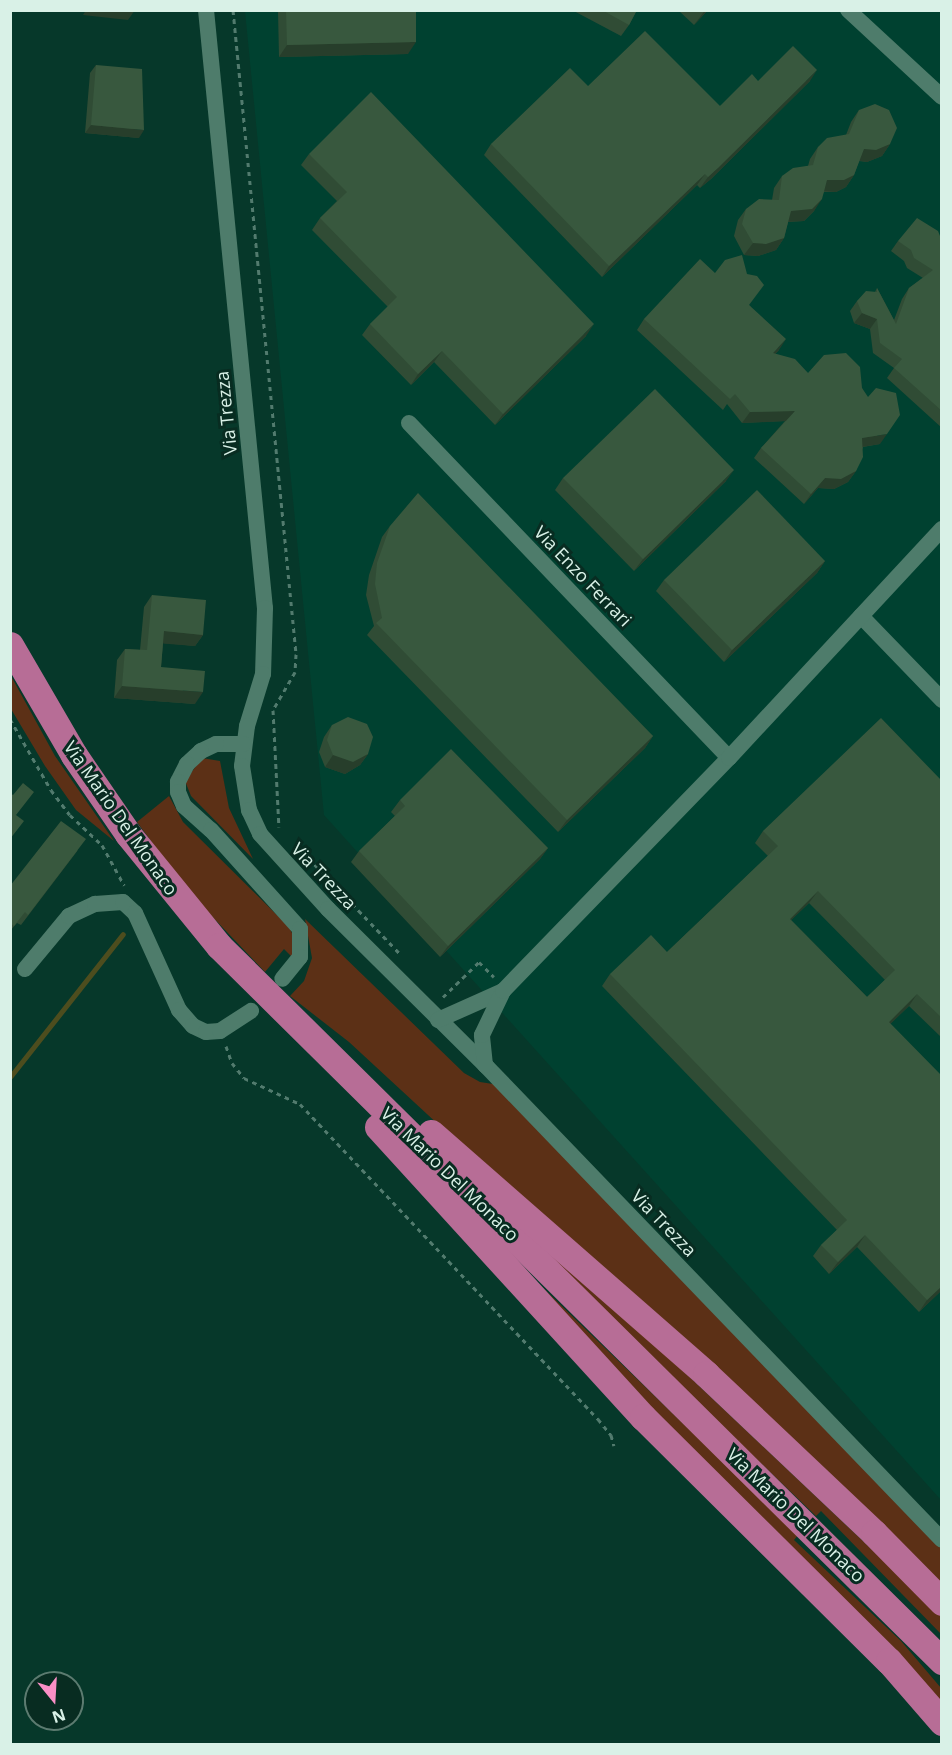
<!DOCTYPE html>
<style>
body{margin:0}
#map{position:relative;width:952px;height:1755px;overflow:hidden;background:#06382a;font-family:"Open Sans",sans-serif}
div>[style]{position:absolute}
[style*='--x']{left:calc(var(--x)*1px);top:calc(var(--y)*1px);width:calc(var(--w)*1px);rotate:calc(var(--a)*1deg)}
.built>*{inset:0;background:#004130}
.green>*{inset:0;background:#5c3016}
.stream>*{height:5px;margin:-2.5px;padding:0 2.5px;transform-origin:2.5px;border-radius:2.5px;background:#4d4d1e}
.path>*{height:3px;margin-top:-1.5px;transform-origin:0;background:repeating-linear-gradient(90deg,#527b6e 0 4.5px,transparent 0 9px)}
.minor>*{height:16px;margin:-8px;padding:0 8px;transform-origin:8px;border-radius:8px;background:#4e7c6b}
.trunk>*{height:27px;margin:-13.5px;padding:0 13.5px;transform-origin:13.5px;border-radius:13.5px;background:#b76d96}
.wall>*{inset:0;background:#304c35}
.shaded-wall>*{inset:0;background:#273e2b}
.building>*{inset:0;background:#38583e}
span{translate:-50% -50%;white-space:nowrap;text-align:center;line-height:1.15;-webkit-text-stroke:6px #082c21;paint-order:stroke}
.street-label{font-size:18px;color:#d9f1e7}
.frame{position:absolute;inset:0;border:12px solid #d9f1e7;pointer-events:none}
.north{position:absolute;left:24px;top:1671px;width:60px;height:60px;box-sizing:border-box;background:#082c21;border:2px solid #5c7b70;border-radius:50%;rotate:162deg;font-size:16px;font-weight:700;line-height:24px;text-align:center;color:#d9f1e7}
.north::after{content:'';display:block;margin:auto;width:21px;height:27px;background:#fa8fc6;clip-path:polygon(50% 0,100% 100%,50% 72%,0 100%)}
</style>
<div id="map">
<div class="built">
<div style="clip-path:polygon(245px 11px,941px 11px,941px 1500px,324px 815px)"></div>
</div>
<div class="green">
<div style="clip-path:polygon(11px 676px,55px 756px,114px 841px,76px 810px,45px 766px,11px 709px)"></div>
<div style="clip-path:polygon(202px 758px,220px 761px,229px 808px,253px 859px,191px 796px,185px 781px)"></div>
<div style="clip-path:polygon(169px 796px,183px 822px,289px 927px,294px 937px,294px 959px,284px 949px,265px 972px,204px 908px,159px 852px,137px 822px)"></div>
<div style="clip-path:polygon(305px 919px,464px 1073px,480px 1082px,493px 1084px,941px 1548px,941px 1589px,349px 1042px,290px 996px,304px 981px,312px 958px)"></div>
<div style="clip-path:polygon(528px 1231px,602px 1294px,941px 1615px,941px 1634px,821px 1511px,816px 1516px,597px 1306px)"></div>
<div style="clip-path:polygon(507px 1253px,798px 1535px,794px 1540px,901px 1641px,941px 1688px,941px 1709px,701px 1467px)"></div>
</div>
<div class="stream">
<div style="--x:10;--y:1077;--w:182;--a:-51.7"></div>
</div>
<div class="path">
<div style="--x:233;--y:10;--w:647;--a:84.41"></div>
<div style="--x:296;--y:654;--w:18;--a:93"></div>
<div style="--x:295;--y:672;--w:44;--a:120.1"></div>
<div style="--x:273;--y:710;--w:117;--a:87.1"></div>
<div style="--x:10;--y:719;--w:82;--a:60"></div>
<div style="--x:51;--y:790;--w:31;--a:53"></div>
<div style="--x:70;--y:815;--w:44;--a:43.2"></div>
<div style="--x:102;--y:845;--w:46;--a:61.2"></div>
<div style="--x:296;--y:845;--w:152;--a:46.3"></div>
<div style="--x:443;--y:997;--w:50;--a:-44.2"></div>
<div style="--x:479;--y:962;--w:21;--a:45"></div>
<div style="--x:226;--y:1046;--w:18;--a:71"></div>
<div style="--x:232;--y:1063;--w:19;--a:51"></div>
<div style="--x:244;--y:1078;--w:62;--a:24.9"></div>
<div style="--x:300;--y:1104;--w:434;--a:46.6"></div>
<div style="--x:598;--y:1419;--w:21;--a:51"></div>
<div style="--x:611;--y:1435;--w:11;--a:75"></div>
</div>
<div class="minor">
<div style="--x:206;--y:10;--w:601;--a:84.37"></div>
<div style="--x:265;--y:608;--w:66;--a:91.7"></div>
<div style="--x:263;--y:674;--w:54;--a:107.1"></div>
<div style="--x:247;--y:726;--w:40;--a:97.1"></div>
<div style="--x:242;--y:766;--w:45;--a:81"></div>
<div style="--x:249;--y:810;--w:26;--a:65"></div>
<div style="--x:260;--y:834;--w:101;--a:47.8"></div>
<div style="--x:328;--y:909;--w:224;--a:44.8"></div>
<div style="--x:487;--y:1067;--w:656;--a:46.11"></div>
<div style="--x:848;--y:10;--w:128;--a:42.8"></div>
<div style="--x:409;--y:423;--w:463;--a:46.3"></div>
<div style="--x:861;--y:616;--w:117;--a:46"></div>
<div style="--x:243;--y:744;--w:27;--a:180"></div>
<div style="--x:216;--y:744;--w:17;--a:155"></div>
<div style="--x:201;--y:751;--w:19;--a:137"></div>
<div style="--x:187;--y:764;--w:20;--a:117"></div>
<div style="--x:178;--y:782;--w:10;--a:90"></div>
<div style="--x:178;--y:792;--w:15;--a:67"></div>
<div style="--x:184;--y:806;--w:36;--a:42"></div>
<div style="--x:211;--y:830;--w:133;--a:48"></div>
<div style="--x:300;--y:929;--w:28;--a:90"></div>
<div style="--x:300;--y:957;--w:28;--a:129"></div>
<div style="--x:25;--y:969;--w:69;--a:-50.3"></div>
<div style="--x:69;--y:916;--w:29;--a:-25"></div>
<div style="--x:95;--y:904;--w:28;--a:-4"></div>
<div style="--x:123;--y:902;--w:16;--a:43"></div>
<div style="--x:135;--y:913;--w:107;--a:65.6"></div>
<div style="--x:179;--y:1010;--w:21;--a:49"></div>
<div style="--x:193;--y:1026;--w:14;--a:25"></div>
<div style="--x:206;--y:1032;--w:14;--a:-4"></div>
<div style="--x:220;--y:1031;--w:37;--a:-33"></div>
<div style="--x:438;--y:1020;--w:71;--a:-24"></div>
<div style="--x:485;--y:1065;--w:30;--a:-96"></div>
<div style="--x:482;--y:1035;--w:49;--a:-64.5"></div>
<div style="--x:503;--y:991;--w:325;--a:-45.9"></div>
<div style="--x:729;--y:758;--w:313;--a:-47.1"></div>
</div>
<div class="trunk">
<div style="--x:10;--y:645;--w:127;--a:59.8"></div>
<div style="--x:74;--y:755;--w:96;--a:55.6"></div>
<div style="--x:128;--y:834;--w:144;--a:50.9"></div>
<div style="--x:219;--y:946;--w:1017;--a:44.68"></div>
<div style="--x:378;--y:1127;--w:393;--a:47.6"></div>
<div style="--x:643;--y:1417;--w:346;--a:44.8"></div>
<div style="--x:889;--y:1661;--w:81;--a:49"></div>
<div style="--x:431;--y:1133;--w:366;--a:41.2"></div>
<div style="--x:706;--y:1374;--w:231;--a:43.4"></div>
<div style="--x:874;--y:1533;--w:97;--a:45.4"></div>
</div>
<div class="wall">
<div style="clip-path:polygon(278px 10px,416px 10px,408px 54px,279px 57px)"></div>
<div style="clip-path:polygon(572px 10px,637px 10px,629px 25px,621px 36px)"></div>
<div style="clip-path:polygon(678px 10px,708px 10px,694px 25px)"></div>
<div style="clip-path:polygon(96px 65px,139px 138px,85px 133px,90px 73px)"></div>
<div style="clip-path:polygon(758px 81px,810px 81px,711px 179px,700px 188px,697px 185px,602px 277px,484px 155px,491px 144px,588px 86px,720px 106px)"></div>
<div style="clip-path:polygon(859px 110px,890px 144px,882px 156px,867px 162px,859px 161px,854px 175px,846px 187px,836px 192px,824px 192px,814px 211px,804px 221px,788px 222px,784px 238px,776px 250px,758px 256px,744px 255px,734px 236px,738px 220px,746px 209px,772px 200px,774px 188px,782px 176px,808px 166px,810px 159px,818px 147px,846px 135px,851px 122px)"></div>
<div style="clip-path:polygon(309px 154px,586px 336px,495px 425px,434px 362px,411px 385px,362px 335px,370px 324px,388px 307px,312px 230px,320px 218px,337px 201px,301px 165px)"></div>
<div style="clip-path:polygon(898px 241px,942px 241px,942px 428px,887px 378px,894px 368px,873px 353px,870px 329px,854px 323px,850px 311px,857px 301px,875px 292px,877px 288px,894px 320px,902px 299px,909px 288px,923px 278px,907px 268px,904px 261px,891px 251px)"></div>
<div style="clip-path:polygon(715px 273px,750px 306px,779px 350px,775px 354px,808px 373px,862px 388px,880px 444px,863px 447px,856px 471px,848px 482px,834px 489px,818px 488px,804px 504px,754px 458px,761px 448px,785px 421px,742px 423px,727px 404px,723px 410px,637px 330px,644px 319px)"></div>
<div style="clip-path:polygon(563px 478px,726px 481px,634px 571px,555px 490px)"></div>
<div style="clip-path:polygon(390px 526px,653px 736px,645px 748px,558px 832px,367px 635px,374px 626px,366px 595px,369px 575px,382px 537px)"></div>
<div style="clip-path:polygon(825px 561px,817px 573px,724px 662px,656px 591px,664px 580px)"></div>
<div style="clip-path:polygon(152px 595px,203px 635px,195px 646px,163px 643px,161px 667px,195px 704px,114px 698px,117px 660px,125px 649px,140px 650px,144px 607px)"></div>
<div style="clip-path:polygon(332px 725px,368px 754px,360px 765px,345px 774px,325px 767px,319px 752px,324px 737px)"></div>
<div style="clip-path:polygon(evenodd,942px 781px,942px 1038px,909px 1006px,890px 1024px,942px 1290px,919px 1312px,857px 1247px,829px 1274px,813px 1256px,821px 1245px,837px 1230px,602px 986px,610px 974px,667px 952px,768px 856px,755px 843px,763px 831px,942px 781px,809px 903px,885px 980px,867px 997px,791px 920px,809px 903px)"></div>
<div style="clip-path:polygon(400px 800px,548px 848px,540px 859px,440px 957px,351px 862px,359px 851px,395px 816px,391px 812px)"></div>
<div style="clip-path:polygon(78px 850px,21px 925px,17px 923px,10px 931px,10px 886px)"></div>
</div>
<div class="shaded-wall">
<div style="clip-path:polygon(86px 10px,135px 10px,128px 20px,83px 15px)"></div>
<div style="clip-path:polygon(705px 10px,708px 10px,694px 25px,703px 13px)"></div>
<div style="clip-path:polygon(416px 42px,408px 54px,279px 57px,287px 45px)"></div>
<div style="clip-path:polygon(817px 70px,810px 81px,711px 179px,700px 188px,708px 177px)"></div>
<div style="clip-path:polygon(91px 125px,144px 130px,139px 138px,85px 133px)"></div>
<div style="clip-path:polygon(890px 144px,882px 156px,867px 162px,855px 160px,864px 149px)"></div>
<div style="clip-path:polygon(705px 174px,697px 185px,602px 277px,609px 266px)"></div>
<div style="clip-path:polygon(854px 175px,846px 187px,836px 192px,819px 191px,827px 180px)"></div>
<div style="clip-path:polygon(822px 199px,814px 211px,804px 221px,783px 222px,791px 211px)"></div>
<div style="clip-path:polygon(784px 238px,776px 250px,758px 256px,744px 255px,753px 243px)"></div>
<div style="clip-path:polygon(862px 313px,877px 319px,870px 329px,854px 323px)"></div>
<div style="clip-path:polygon(594px 324px,586px 336px,495px 425px,503px 414px)"></div>
<div style="clip-path:polygon(786px 339px,779px 350px,766px 364px,773px 353px)"></div>
<div style="clip-path:polygon(442px 351px,434px 362px,411px 385px,418px 374px)"></div>
<div style="clip-path:polygon(795px 411px,788px 421px,742px 423px,750px 412px)"></div>
<div style="clip-path:polygon(887px 434px,880px 444px,855px 448px,862px 438px)"></div>
<div style="clip-path:polygon(734px 470px,726px 481px,634px 571px,643px 559px)"></div>
<div style="clip-path:polygon(856px 471px,848px 482px,834px 489px,818px 488px,804px 504px,811px 494px,825px 478px)"></div>
<div style="clip-path:polygon(825px 561px,817px 573px,724px 662px,732px 650px)"></div>
<div style="clip-path:polygon(164px 631px,203px 635px,195px 646px,156px 643px)"></div>
<div style="clip-path:polygon(122px 686px,203px 692px,195px 704px,114px 698px)"></div>
<div style="clip-path:polygon(653px 736px,645px 748px,558px 832px,567px 820px)"></div>
<div style="clip-path:polygon(368px 754px,360px 765px,345px 774px,325px 767px,333px 755px)"></div>
<div style="clip-path:polygon(548px 848px,540px 859px,440px 957px,448px 946px)"></div>
<div style="clip-path:polygon(818px 891px,809px 903px,781px 930px,790px 919px)"></div>
<div style="clip-path:polygon(917px 994px,909px 1006px,880px 1034px,889px 1022px)"></div>
<div style="clip-path:polygon(865px 1235px,857px 1247px,829px 1274px,838px 1262px)"></div>
<div style="clip-path:polygon(942px 1286px,942px 1290px,919px 1312px,927px 1300px)"></div>
</div>
<div class="building">
<div style="clip-path:polygon(286px 10px,416px 10px,416px 42px,287px 45px)"></div>
<div style="clip-path:polygon(602px 10px,637px 10px,629px 25px)"></div>
<div style="clip-path:polygon(645px 31px,720px 106px,752px 74px,758px 81px,793px 46px,817px 70px,718px 168px,708px 177px,705px 174px,609px 266px,491px 144px,570px 68px,588px 86px)"></div>
<div style="clip-path:polygon(96px 65px,142px 69px,144px 130px,91px 125px)"></div>
<div style="clip-path:polygon(371px 92px,594px 324px,503px 414px,442px 351px,418px 374px,370px 324px,397px 297px,320px 218px,347px 192px,309px 154px)"></div>
<div style="clip-path:polygon(875px 104px,889px 110px,897px 128px,890px 144px,876px 150px,864px 149px,854px 175px,844px 180px,827px 180px,822px 199px,812px 209px,791px 211px,784px 238px,766px 244px,753px 243px,742px 224px,746px 209px,759px 199px,779px 200px,782px 176px,793px 168px,813px 165px,818px 147px,827px 138px,849px 134px,859px 110px)"></div>
<div style="clip-path:polygon(917px 218px,938px 231px,942px 241px,942px 411px,894px 368px,902px 359px,880px 343px,877px 319px,862px 313px,857px 301px,866px 291px,877px 292px,877px 288px,896px 324px,909px 288px,933px 270px,914px 258px,911px 250px,898px 241px)"></div>
<div style="clip-path:polygon(742px 255px,747px 274px,757px 276px,764px 285px,749px 305px,786px 339px,773px 353px,795px 359px,808px 373px,824px 355px,846px 353px,860px 367px,862px 388px,868px 397px,876px 388px,896px 393px,900px 415px,887px 434px,862px 438px,863px 457px,856px 471px,841px 479px,825px 478px,811px 494px,761px 448px,795px 411px,750px 412px,735px 394px,730px 399px,644px 319px,700px 259px,715px 273px,725px 260px)"></div>
<div style="clip-path:polygon(655px 389px,734px 470px,643px 559px,563px 478px)"></div>
<div style="clip-path:polygon(757px 490px,825px 561px,732px 650px,664px 580px)"></div>
<div style="clip-path:polygon(418px 493px,653px 736px,567px 820px,376px 623px,382px 618px,375px 584px,377px 563px,390px 526px)"></div>
<div style="clip-path:polygon(152px 595px,206px 600px,203px 635px,164px 631px,161px 667px,205px 671px,203px 692px,122px 686px,125px 649px,147px 650px)"></div>
<div style="clip-path:polygon(348px 717px,367px 724px,373px 737px,368px 754px,353px 762px,333px 755px,327px 740px,332px 725px)"></div>
<div style="clip-path:polygon(evenodd,881px 718px,942px 781px,942px 1018px,917px 994px,889px 1022px,942px 1076px,942px 1286px,927px 1300px,865px 1235px,838px 1262px,821px 1245px,847px 1220px,610px 974px,651px 935px,667px 952px,778px 846px,763px 831px,881px 718px,818px 891px,895px 970px,867px 997px,790px 919px,818px 891px)"></div>
<div style="clip-path:polygon(451px 749px,548px 848px,448px 946px,359px 851px,405px 806px,400px 800px)"></div>
<div style="clip-path:polygon(23px 783px,34px 792px,16px 815px,24px 821px,10px 839px,10px 793px,13px 795px)"></div>
<div style="clip-path:polygon(61px 821px,86px 839px,28px 915px,25px 912px,14px 926px,10px 923px,10px 886px)"></div>
</div>
<div class="street-label">
<span style="left:226px;top:413px;rotate:-96deg">Via Trezza</span>
<span style="left:583px;top:576px;rotate:46deg">Via Enzo Ferrari</span>
<span style="left:121px;top:818px;rotate:55deg">Via Mario Del Monaco</span>
<span style="left:324px;top:876px;rotate:46deg">Via Trezza</span>
<span style="left:450px;top:1174px;rotate:44deg">Via Mario Del Monaco</span>
<span style="left:664px;top:1223px;rotate:46deg">Via Trezza</span>
<span style="left:796px;top:1515px;rotate:44deg">Via Mario Del Monaco</span>
</div>
<div class="frame"></div>
<div class="north">N</div>
</div>
